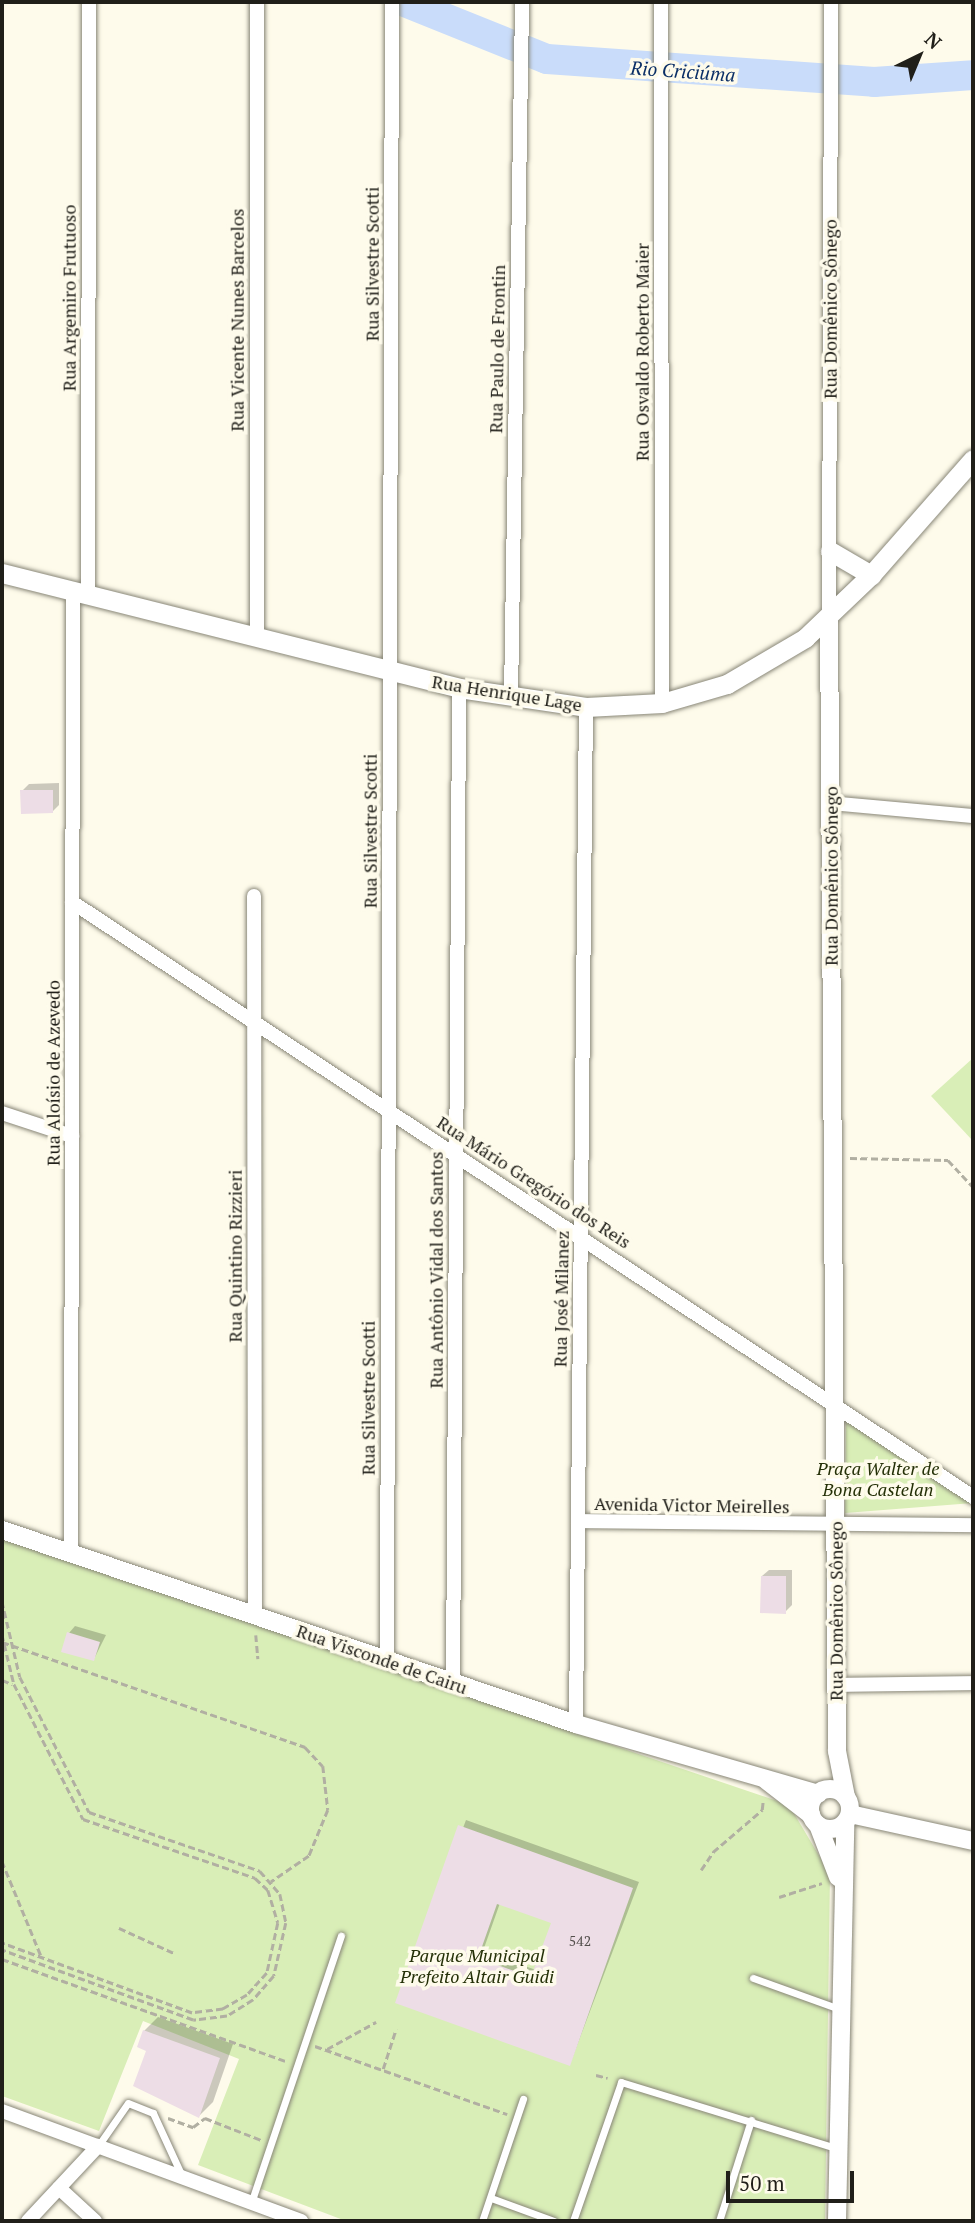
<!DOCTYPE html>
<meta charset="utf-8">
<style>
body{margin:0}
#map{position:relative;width:975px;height:2223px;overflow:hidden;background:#fefbeb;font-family:"PT Serif",serif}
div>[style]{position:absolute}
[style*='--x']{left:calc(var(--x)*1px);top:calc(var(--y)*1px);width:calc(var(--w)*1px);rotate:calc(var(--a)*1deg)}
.green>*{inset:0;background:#d9eeb7}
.shadow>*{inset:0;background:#0003}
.river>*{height:30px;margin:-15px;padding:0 15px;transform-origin:15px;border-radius:15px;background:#c9dcfa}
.building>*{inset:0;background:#eddde6}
.path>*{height:2.5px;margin-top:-1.25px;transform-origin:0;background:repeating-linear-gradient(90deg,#b1afa2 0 7px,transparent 0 10.5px)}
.roads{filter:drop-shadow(0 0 2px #888677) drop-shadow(0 0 2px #888677)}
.service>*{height:7px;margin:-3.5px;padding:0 3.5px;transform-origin:3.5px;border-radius:3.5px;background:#fff}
.minor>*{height:14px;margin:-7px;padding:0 7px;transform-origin:7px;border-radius:7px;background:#fff}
.tertiary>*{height:18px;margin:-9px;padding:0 9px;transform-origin:9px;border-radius:9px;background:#fff}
.tertiary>.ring{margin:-9px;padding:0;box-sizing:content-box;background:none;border:18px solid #fff;border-radius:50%}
.secondary>*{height:19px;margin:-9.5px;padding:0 9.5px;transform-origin:9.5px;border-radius:9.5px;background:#fff}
span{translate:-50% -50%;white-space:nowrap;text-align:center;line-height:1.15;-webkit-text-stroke:7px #fefbeb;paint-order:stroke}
.number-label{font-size:14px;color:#534e4c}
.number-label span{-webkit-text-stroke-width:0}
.street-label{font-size:18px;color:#201f19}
.park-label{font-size:18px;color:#243007;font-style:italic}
.water-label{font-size:19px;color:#0b2f66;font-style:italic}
.frame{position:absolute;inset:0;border:4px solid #201f19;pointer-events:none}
.north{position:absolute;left:884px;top:21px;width:70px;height:70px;-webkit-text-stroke:5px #fefbeb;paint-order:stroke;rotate:43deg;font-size:19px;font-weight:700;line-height:28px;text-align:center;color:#201f19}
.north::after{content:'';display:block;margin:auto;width:24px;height:32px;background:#201f19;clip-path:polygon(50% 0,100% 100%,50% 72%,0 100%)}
.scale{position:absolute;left:726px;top:2171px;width:128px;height:32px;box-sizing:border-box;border:4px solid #201f19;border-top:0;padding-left:9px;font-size:21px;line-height:24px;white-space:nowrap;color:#201f19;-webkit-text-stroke:5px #fefbeb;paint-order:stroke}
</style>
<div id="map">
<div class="green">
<div style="clip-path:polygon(973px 1058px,973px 1141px,931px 1096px)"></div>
<div style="clip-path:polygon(846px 1419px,973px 1503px,845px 1513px)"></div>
<div style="clip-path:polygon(2px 1538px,789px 1805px,830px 1874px,825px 2221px,346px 2221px,198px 2165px,239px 2059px,143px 2021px,99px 2131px,2px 2096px)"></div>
</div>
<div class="shadow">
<div style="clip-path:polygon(59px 783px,59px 805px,53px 811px,22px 791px,29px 784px)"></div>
<div style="clip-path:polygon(769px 1570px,792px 1570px,792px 1605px,785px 1612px,762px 1576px)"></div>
<div style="clip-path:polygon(75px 1626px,106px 1635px,94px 1659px,69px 1633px)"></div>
<div style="clip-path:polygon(evenodd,466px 1820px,639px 1882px,570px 2064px,397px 2002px,466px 1820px,500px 1903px,553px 1922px,536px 1970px,483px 1951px,500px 1903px)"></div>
<div style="clip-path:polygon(158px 2017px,233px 2044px,213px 2102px,199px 2116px,144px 2031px)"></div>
</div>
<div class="river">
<div style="--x:405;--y:2;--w:153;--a:21.9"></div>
<div style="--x:547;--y:59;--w:328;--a:4"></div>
<div style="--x:874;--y:82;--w:99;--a:-4"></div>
</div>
<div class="building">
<div style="clip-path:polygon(20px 790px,53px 790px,53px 813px,21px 814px)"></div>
<div style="clip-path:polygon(761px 1576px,786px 1576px,786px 1614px,760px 1613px)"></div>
<div style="clip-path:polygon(67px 1632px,100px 1642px,94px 1661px,61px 1652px)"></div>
<div style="clip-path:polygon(evenodd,458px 1825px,633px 1888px,570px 2066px,395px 2003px,458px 1825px,497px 1904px,551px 1923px,531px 1977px,478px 1958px,497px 1904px)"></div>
<div style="clip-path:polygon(143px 2030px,220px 2058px,199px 2118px,133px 2086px,146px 2051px,137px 2047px)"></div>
</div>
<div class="path">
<div style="--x:850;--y:1158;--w:98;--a:1.2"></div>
<div style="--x:948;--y:1160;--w:37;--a:47"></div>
<div style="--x:2;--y:1601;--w:78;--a:76.7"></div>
<div style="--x:20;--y:1677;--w:152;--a:62.9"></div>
<div style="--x:89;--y:1812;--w:181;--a:19"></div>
<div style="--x:260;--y:1871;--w:30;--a:49"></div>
<div style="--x:280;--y:1894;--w:30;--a:78"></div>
<div style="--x:286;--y:1923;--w:54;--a:102.8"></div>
<div style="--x:274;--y:1976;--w:32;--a:131"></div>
<div style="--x:253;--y:2000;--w:31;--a:148"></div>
<div style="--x:227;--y:2016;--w:34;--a:173"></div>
<div style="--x:193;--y:2020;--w:203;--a:-159.9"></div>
<div style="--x:2;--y:1634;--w:51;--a:76.5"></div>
<div style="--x:14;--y:1684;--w:152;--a:62.9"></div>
<div style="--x:83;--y:1819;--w:182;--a:18.9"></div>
<div style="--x:255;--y:1878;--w:18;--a:43"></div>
<div style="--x:268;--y:1890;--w:34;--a:73"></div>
<div style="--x:278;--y:1923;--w:51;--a:102.4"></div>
<div style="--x:267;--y:1973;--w:30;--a:132"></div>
<div style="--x:247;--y:1995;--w:28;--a:150"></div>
<div style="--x:223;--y:2009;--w:31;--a:173"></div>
<div style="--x:192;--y:2013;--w:202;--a:-159.8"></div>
<div style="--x:256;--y:1635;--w:24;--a:85"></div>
<div style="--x:2;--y:1642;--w:321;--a:19.1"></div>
<div style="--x:305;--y:1747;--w:26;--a:47"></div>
<div style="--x:323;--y:1766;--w:44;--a:83.5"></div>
<div style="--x:328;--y:1810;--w:50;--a:112.4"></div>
<div style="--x:309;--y:1856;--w:46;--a:145.6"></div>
<div style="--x:2;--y:1680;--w:11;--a:22"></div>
<div style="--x:2;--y:1861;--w:105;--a:67.6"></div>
<div style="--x:701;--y:1870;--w:22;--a:-56"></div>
<div style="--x:713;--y:1852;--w:65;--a:-40.6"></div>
<div style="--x:762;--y:1810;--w:10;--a:-84"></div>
<div style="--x:779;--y:1897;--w:45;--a:-18"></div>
<div style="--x:119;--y:1928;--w:60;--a:24.4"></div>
<div style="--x:2;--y:1959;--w:301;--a:19.8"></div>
<div style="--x:315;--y:2046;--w:204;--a:19.5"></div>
<div style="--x:327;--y:2049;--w:56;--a:-28.9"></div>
<div style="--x:383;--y:2069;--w:42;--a:-72"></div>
<div style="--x:596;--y:2075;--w:12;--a:14"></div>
<div style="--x:168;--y:2118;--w:27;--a:20"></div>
<div style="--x:193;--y:2127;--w:15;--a:-37"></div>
<div style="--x:205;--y:2118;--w:60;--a:21.4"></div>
</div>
<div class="roads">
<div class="service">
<div style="--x:753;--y:1978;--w:89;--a:19.7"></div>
<div style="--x:98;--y:2146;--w:52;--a:-55.1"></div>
<div style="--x:128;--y:2103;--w:27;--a:22"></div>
<div style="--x:153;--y:2113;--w:69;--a:65.3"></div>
<div style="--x:491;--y:2198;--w:67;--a:20.1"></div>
<div style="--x:251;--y:2203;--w:282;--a:-71.4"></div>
<div style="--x:482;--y:2221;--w:129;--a:-71.4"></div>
<div style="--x:573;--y:2221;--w:147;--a:-70.9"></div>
<div style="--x:621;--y:2082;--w:225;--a:17.1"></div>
<div style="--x:719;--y:2221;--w:106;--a:-72.4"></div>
</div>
<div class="minor">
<div style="--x:257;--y:2;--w:636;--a:90"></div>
<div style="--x:661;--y:2;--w:701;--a:89.92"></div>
<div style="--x:88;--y:595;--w:593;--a:-89.9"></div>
<div style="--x:829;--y:618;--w:616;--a:-89.81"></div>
<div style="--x:511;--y:698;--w:696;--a:-89.09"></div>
<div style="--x:830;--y:803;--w:144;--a:5.2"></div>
<div style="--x:254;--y:896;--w:720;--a:89.92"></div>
<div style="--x:72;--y:902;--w:1080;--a:33.44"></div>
<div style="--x:2;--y:1113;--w:74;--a:18.2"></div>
<div style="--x:578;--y:1521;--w:395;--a:0.6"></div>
<div style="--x:71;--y:1554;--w:963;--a:-89.88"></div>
<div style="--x:387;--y:1661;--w:1659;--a:-89.83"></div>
<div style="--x:453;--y:1684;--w:996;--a:-89.65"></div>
<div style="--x:837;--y:1685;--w:136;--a:-0.8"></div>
<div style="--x:576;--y:1724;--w:1017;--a:-89.44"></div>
<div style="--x:2;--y:2111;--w:319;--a:20.2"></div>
<div style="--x:59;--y:2188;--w:49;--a:42.5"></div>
<div style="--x:28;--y:2221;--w:103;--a:-47"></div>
</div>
<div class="tertiary">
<div style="--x:829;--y:618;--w:1133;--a:89.6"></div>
<div style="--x:837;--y:1751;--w:47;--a:78.9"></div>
<div style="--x:2;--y:1530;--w:606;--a:18.67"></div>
<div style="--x:576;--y:1724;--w:252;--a:16.1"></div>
<div style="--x:767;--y:1781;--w:56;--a:37.7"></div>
<div class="ring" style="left:810px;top:1789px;width:22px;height:22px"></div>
<div style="--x:850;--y:1814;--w:126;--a:12.4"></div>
<div style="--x:818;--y:1825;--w:56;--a:69"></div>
<div style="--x:837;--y:2221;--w:398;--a:-88.8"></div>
</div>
<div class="secondary">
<div style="--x:830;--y:551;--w:48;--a:30.3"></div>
<div style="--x:2;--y:573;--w:471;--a:14.1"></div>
<div style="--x:459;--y:688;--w:128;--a:8.5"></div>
<div style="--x:586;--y:707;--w:76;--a:-3"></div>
<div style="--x:662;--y:703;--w:68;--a:-16.3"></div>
<div style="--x:727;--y:684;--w:91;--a:-30.5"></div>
<div style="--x:805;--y:638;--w:91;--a:-43.7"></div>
<div style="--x:871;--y:575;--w:154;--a:-48.7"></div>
</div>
</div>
<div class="number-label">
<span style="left:580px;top:1941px">542</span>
</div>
<div class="street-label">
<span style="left:372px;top:264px;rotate:-90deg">Rua Silvestre Scotti</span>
<span style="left:69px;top:298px;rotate:-90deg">Rua Argemiro Frutuoso</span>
<span style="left:830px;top:309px;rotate:-90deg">Rua Domênico Sônego</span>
<span style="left:237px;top:320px;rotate:-90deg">Rua Vicente Nunes Barcelos</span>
<span style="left:497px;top:349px;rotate:-89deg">Rua Paulo de Frontin</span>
<span style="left:642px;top:352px;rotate:-90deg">Rua Osvaldo Roberto Maier</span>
<span style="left:507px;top:693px;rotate:9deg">Rua Henrique Lage</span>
<span style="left:370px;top:831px;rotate:-90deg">Rua Silvestre Scotti</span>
<span style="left:831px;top:876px;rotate:-90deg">Rua Domênico Sônego</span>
<span style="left:53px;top:1073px;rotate:-90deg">Rua Aloísio de Azevedo</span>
<span style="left:534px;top:1182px;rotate:33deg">Rua Mário Gregório dos Reis</span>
<span style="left:235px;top:1256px;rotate:-90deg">Rua Quintino Rizzieri</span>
<span style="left:436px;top:1270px;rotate:-90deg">Rua Antônio Vidal dos Santos</span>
<span style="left:561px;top:1299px;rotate:-89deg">Rua José Milanez</span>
<span style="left:368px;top:1398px;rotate:-90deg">Rua Silvestre Scotti</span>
<span style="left:692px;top:1505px;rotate:1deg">Avenida Victor Meirelles</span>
<span style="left:836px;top:1611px;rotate:-90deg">Rua Domênico Sônego</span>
<span style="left:382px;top:1659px;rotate:19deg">Rua Visconde de Cairu</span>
</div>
<div class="park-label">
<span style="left:878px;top:1479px">Praça Walter de<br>Bona Castelan</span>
<span style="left:477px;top:1966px">Parque Municipal<br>Prefeito Altair Guidi</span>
</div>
<div class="water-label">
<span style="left:683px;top:71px;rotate:4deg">Rio Criciúma</span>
</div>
<div class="frame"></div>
<div class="north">N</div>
<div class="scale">50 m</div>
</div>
